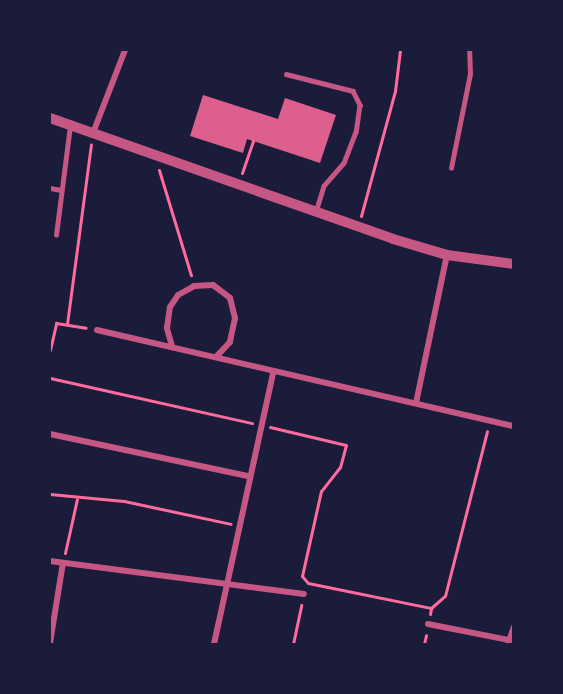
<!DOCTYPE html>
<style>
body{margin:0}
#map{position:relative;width:563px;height:694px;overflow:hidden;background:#1b1b3a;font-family:"Titillium Web",sans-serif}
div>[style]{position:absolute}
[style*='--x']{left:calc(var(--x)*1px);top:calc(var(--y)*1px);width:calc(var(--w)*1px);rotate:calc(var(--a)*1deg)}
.building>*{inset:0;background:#dd5f8e}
.path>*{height:3px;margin:-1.5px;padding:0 1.5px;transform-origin:1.5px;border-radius:1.5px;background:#ff6b9d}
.service>*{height:4.5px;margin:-2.25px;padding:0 2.25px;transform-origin:2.25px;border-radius:2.25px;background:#c65784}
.minor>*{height:6px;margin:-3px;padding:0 3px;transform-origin:3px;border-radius:3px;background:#c65784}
.tertiary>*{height:10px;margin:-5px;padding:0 5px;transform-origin:5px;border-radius:5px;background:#c65784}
span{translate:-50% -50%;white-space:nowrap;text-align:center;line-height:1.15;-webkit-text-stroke:6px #1b1b3a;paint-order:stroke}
.frame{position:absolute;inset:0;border:51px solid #1b1b3a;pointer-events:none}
</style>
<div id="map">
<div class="building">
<div style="clip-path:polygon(203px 95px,278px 119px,285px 98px,336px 115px,320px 163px,247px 139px,243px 153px,190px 136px)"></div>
</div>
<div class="path">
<div style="--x:159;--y:170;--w:110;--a:73.1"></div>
<div style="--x:242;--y:173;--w:34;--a:-71"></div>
<div style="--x:361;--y:216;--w:130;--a:-74.8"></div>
<div style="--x:395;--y:91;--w:41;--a:-83"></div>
<div style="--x:67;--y:324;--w:181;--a:-82.4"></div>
<div style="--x:50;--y:350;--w:28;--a:-77"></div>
<div style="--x:56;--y:323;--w:30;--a:9"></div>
<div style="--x:50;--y:378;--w:207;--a:12.6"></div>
<div style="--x:270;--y:427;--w:78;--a:13.3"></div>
<div style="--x:346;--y:445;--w:23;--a:105"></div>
<div style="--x:340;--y:467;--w:31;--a:128"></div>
<div style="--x:321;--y:491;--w:87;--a:102.6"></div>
<div style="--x:302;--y:576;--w:8;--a:50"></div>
<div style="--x:50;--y:494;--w:74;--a:5.4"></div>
<div style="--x:124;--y:501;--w:109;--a:12.1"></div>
<div style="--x:65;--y:553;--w:55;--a:-77.5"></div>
<div style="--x:308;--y:583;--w:126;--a:11.5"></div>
<div style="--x:431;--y:608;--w:6;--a:99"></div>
<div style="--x:431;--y:608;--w:18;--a:-41"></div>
<div style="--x:445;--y:596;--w:170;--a:-75.7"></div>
<div style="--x:293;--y:644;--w:40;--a:-78"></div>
<div style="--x:424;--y:644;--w:9;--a:-77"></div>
</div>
<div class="service">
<div style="--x:286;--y:74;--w:69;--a:14.2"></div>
<div style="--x:353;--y:91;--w:16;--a:63"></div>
<div style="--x:360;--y:105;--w:27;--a:98"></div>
<div style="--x:356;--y:132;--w:33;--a:111"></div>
<div style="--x:344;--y:163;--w:30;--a:131"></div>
<div style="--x:324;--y:186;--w:27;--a:107"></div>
<div style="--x:451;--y:168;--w:96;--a:-78.6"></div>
<div style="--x:470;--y:74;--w:24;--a:-92"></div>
<div style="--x:50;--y:188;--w:11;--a:10"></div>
<div style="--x:56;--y:235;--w:111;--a:-82.7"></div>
</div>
<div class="minor">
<div style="--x:93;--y:133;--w:89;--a:-68.9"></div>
<div style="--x:97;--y:330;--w:428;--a:13"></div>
<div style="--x:172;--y:346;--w:19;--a:-106"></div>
<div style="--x:167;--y:328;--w:21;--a:-82"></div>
<div style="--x:170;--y:307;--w:14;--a:-56"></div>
<div style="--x:178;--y:295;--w:18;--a:-29"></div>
<div style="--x:194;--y:286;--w:19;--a:-3"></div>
<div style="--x:213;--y:285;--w:21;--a:37"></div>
<div style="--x:230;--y:298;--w:21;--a:76"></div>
<div style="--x:235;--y:318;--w:25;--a:102"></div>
<div style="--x:230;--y:342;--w:19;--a:133"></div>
<div style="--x:416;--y:403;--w:151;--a:-78.2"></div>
<div style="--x:50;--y:434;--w:202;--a:12"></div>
<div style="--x:50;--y:561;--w:256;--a:7.4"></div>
<div style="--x:428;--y:624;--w:83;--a:11.2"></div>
<div style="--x:50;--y:643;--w:81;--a:-80.8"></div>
<div style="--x:214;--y:644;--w:277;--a:-77.7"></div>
<div style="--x:508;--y:644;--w:18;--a:-71"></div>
</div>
<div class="tertiary">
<div style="--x:50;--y:118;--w:364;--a:19.4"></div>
<div style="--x:393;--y:239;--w:56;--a:16.5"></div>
<div style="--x:447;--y:255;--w:68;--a:7.7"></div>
</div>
<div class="frame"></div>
</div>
